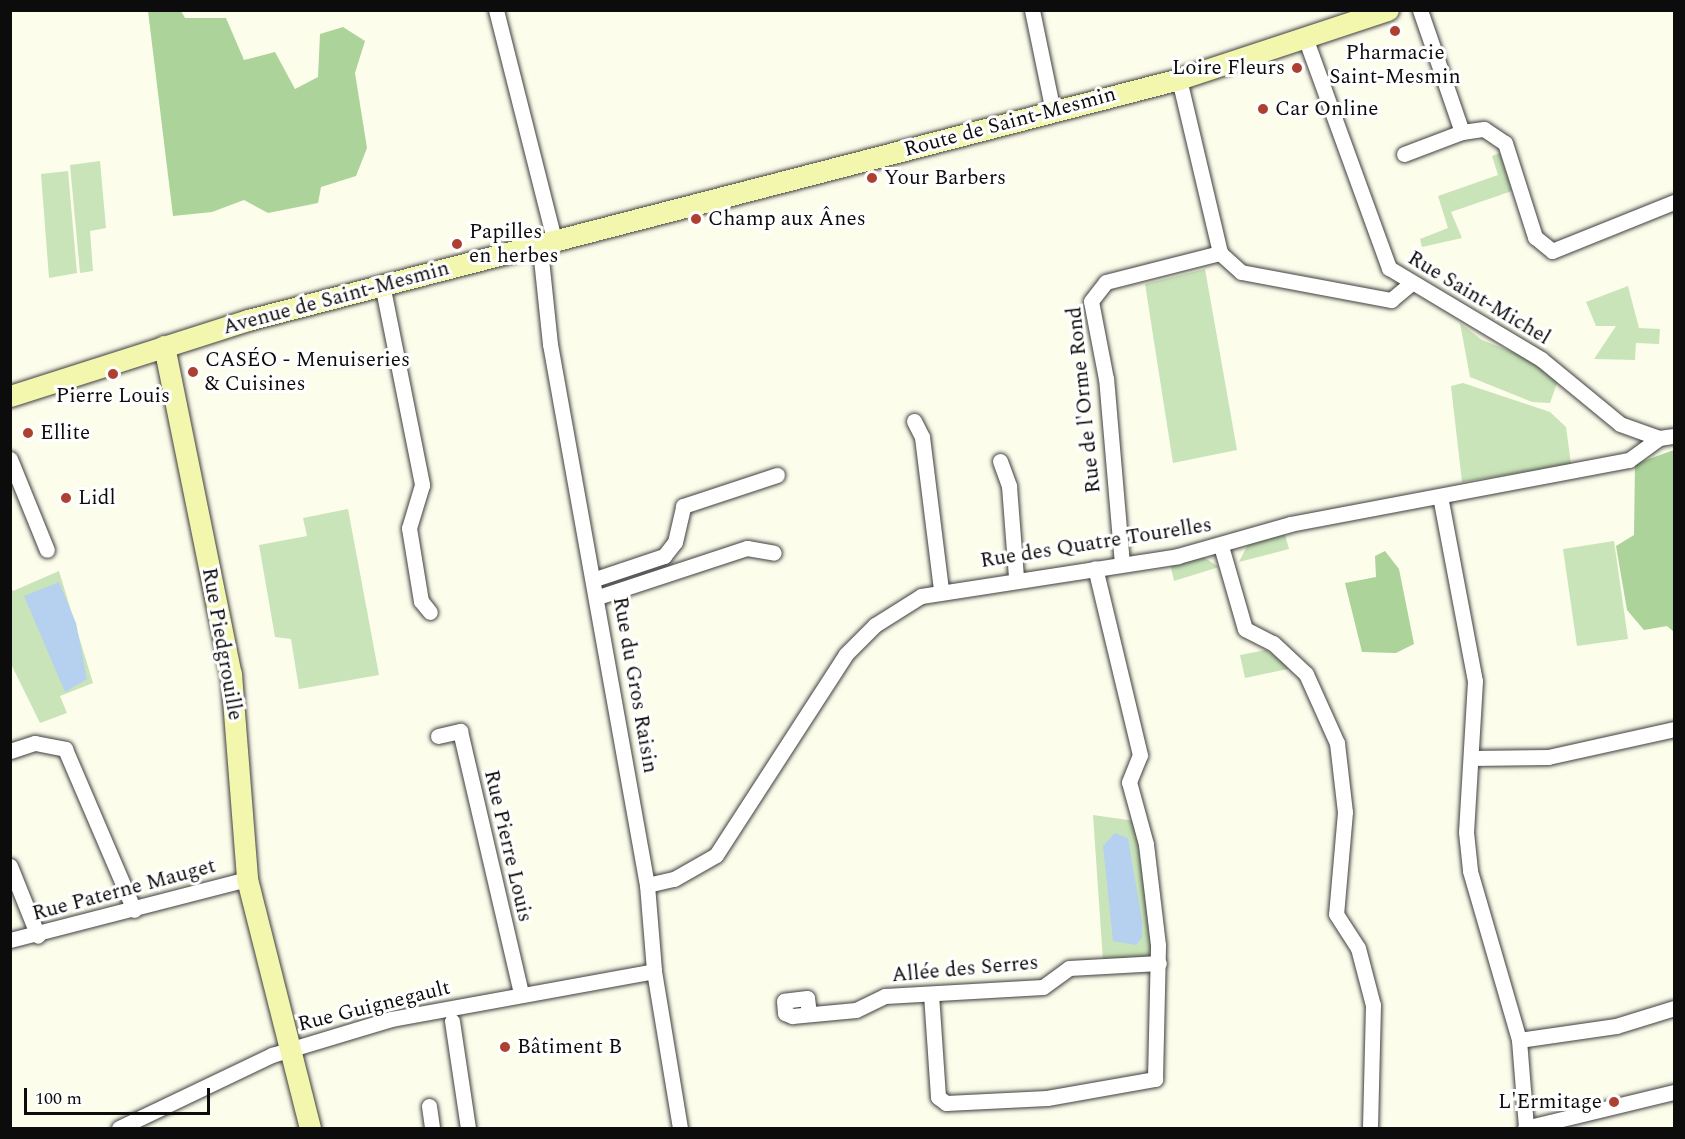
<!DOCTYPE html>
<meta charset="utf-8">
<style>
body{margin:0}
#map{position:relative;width:1685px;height:1139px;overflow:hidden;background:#fdfdec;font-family:Spectral,serif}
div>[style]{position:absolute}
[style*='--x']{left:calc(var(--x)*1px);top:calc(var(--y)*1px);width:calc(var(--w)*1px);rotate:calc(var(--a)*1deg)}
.green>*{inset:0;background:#c9e4b9}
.forest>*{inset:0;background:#abd39a}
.water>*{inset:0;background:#b6d1f0}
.roads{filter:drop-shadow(0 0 2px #3f3f3f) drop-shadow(0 0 2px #3f3f3f)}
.street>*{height:15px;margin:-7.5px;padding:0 7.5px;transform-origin:7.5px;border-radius:7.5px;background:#fff}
.secondary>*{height:21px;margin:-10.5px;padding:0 10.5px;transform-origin:10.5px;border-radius:10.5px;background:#f3f7ad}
.dots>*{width:16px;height:16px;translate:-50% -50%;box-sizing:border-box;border:3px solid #fff;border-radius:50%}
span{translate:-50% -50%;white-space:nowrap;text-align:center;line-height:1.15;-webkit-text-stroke:6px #fff;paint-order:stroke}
.poi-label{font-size:21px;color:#0c0c0c}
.right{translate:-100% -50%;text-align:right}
.left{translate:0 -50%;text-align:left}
.street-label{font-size:21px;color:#0c0c0c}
.frame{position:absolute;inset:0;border:12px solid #0c0c0c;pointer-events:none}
.scale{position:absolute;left:24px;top:1088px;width:186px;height:27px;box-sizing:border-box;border:3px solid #0c0c0c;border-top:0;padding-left:8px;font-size:18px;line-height:21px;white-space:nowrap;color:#0c0c0c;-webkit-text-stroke:4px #fff;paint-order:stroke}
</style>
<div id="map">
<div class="green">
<div style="clip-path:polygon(1500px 153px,1512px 191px,1451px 212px,1462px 238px,1422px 247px,1420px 239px,1448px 228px,1438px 196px,1498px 175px,1492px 156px)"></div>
<div style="clip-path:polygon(100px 161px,106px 228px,90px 231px,93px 271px,80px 273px,70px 165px)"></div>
<div style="clip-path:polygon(68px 171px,77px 273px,49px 278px,41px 174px)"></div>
<div style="clip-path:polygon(1205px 269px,1237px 450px,1173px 463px,1145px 284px)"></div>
<div style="clip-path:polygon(1628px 286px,1639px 328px,1660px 329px,1659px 344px,1636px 343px,1635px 360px,1594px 359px,1616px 326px,1596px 326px,1586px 302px)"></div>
<div style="clip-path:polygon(1460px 323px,1482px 340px,1537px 362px,1557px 383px,1550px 403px,1532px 402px,1470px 377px)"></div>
<div style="clip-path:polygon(1463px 383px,1550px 412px,1566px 427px,1571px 464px,1462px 482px,1451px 386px)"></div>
<div style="clip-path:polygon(348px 509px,379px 675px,299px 689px,291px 639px,275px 637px,259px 545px,307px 536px,303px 518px)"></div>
<div style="clip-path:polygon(1284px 531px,1289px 549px,1239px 562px,1250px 540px)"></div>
<div style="clip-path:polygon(1614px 541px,1628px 639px,1577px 646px,1563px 549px)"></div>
<div style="clip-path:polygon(1200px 555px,1219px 567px,1174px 581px,1170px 563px)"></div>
<div style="clip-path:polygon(59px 571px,93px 683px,60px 696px,67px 713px,40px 723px,11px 664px,10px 585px,13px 591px)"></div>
<div style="clip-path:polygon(1266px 650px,1292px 668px,1245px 678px,1240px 655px)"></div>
<div style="clip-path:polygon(1093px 815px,1135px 821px,1153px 955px,1149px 959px,1103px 961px)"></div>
</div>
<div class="forest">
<div style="clip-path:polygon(148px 11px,181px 11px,185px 18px,226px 18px,244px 60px,275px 52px,295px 89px,318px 77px,320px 34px,343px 27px,365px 41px,355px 73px,367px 148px,356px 176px,321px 187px,318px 203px,268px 213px,244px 200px,212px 212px,173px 216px)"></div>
<div style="clip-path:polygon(1674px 450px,1674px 632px,1667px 626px,1644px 630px,1627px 610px,1616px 546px,1634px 535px,1635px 464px)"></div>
<div style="clip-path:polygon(1385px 551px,1399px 569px,1414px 644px,1396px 653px,1362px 652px,1345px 583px,1376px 577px,1375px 556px)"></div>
</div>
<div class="water">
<div style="clip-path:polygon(59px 582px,76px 623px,87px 679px,65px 692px,24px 596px)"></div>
<div style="clip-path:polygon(1115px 833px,1128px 838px,1142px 921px,1142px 938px,1136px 945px,1113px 941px,1103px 846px)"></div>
</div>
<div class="roads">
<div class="street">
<div style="--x:496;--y:10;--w:237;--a:75.8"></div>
<div style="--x:1032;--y:10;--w:103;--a:78.3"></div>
<div style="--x:1306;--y:40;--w:243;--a:70"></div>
<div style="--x:1389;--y:268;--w:177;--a:30.9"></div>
<div style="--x:1541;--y:359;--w:102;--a:39.4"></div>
<div style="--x:1620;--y:424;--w:41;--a:19.7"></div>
<div style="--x:1659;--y:438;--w:15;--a:-8"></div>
<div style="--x:1179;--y:79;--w:179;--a:76.7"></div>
<div style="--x:1220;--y:253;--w:28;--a:42"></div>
<div style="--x:1241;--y:272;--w:153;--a:10.6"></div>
<div style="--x:1391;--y:300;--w:25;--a:-40"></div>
<div style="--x:1462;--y:132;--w:22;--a:-8"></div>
<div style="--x:1484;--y:129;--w:25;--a:34"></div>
<div style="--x:1505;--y:143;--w:99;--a:72.3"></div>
<div style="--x:1535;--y:237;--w:22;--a:39"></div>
<div style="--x:1552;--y:251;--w:131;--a:-21.9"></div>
<div style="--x:1404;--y:154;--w:62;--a:-20.8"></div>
<div style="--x:1462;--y:132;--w:129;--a:-109"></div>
<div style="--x:540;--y:249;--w:96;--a:84"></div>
<div style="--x:550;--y:344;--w:550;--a:79.84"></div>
<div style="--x:647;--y:885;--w:86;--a:85.3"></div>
<div style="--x:654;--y:971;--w:159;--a:80.6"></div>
<div style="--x:382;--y:284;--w:205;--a:78.7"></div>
<div style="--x:422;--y:485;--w:45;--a:106.8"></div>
<div style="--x:409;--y:528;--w:74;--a:80.7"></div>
<div style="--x:421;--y:601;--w:14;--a:51"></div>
<div style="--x:914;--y:421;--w:18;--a:63"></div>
<div style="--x:922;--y:437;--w:153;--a:82.9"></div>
<div style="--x:10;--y:459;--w:98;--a:67.9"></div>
<div style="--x:1000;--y:461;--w:27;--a:70"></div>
<div style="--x:1009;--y:486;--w:92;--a:85.6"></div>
<div style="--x:1440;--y:496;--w:188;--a:79.3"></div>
<div style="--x:1475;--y:681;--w:151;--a:93.4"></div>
<div style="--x:1466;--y:832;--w:39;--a:84"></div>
<div style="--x:1470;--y:871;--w:176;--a:73.8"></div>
<div style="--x:1519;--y:1040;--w:87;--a:85.4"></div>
<div style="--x:1221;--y:546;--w:86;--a:73.9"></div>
<div style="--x:1245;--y:629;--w:31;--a:27"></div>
<div style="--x:1273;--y:643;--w:45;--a:43.2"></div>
<div style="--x:1306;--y:674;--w:76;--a:65.8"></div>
<div style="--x:1337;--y:743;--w:69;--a:83.4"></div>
<div style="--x:1345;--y:812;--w:102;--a:95"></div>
<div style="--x:1336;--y:914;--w:40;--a:57.1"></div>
<div style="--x:1358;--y:948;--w:59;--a:75.3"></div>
<div style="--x:1373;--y:1005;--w:123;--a:91.4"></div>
<div style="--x:1122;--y:564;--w:186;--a:-94.9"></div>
<div style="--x:1106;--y:379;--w:79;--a:-100.9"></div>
<div style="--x:1091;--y:301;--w:24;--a:-52"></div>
<div style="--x:1106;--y:282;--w:118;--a:-14.3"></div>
<div style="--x:595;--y:579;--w:73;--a:-18.4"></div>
<div style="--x:664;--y:556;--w:18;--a:-52"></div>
<div style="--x:675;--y:542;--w:37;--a:-77"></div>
<div style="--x:683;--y:506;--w:99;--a:-18.3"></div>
<div style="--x:598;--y:597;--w:157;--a:-18.2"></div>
<div style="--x:747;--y:548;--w:27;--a:10"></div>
<div style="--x:438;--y:736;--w:23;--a:-13"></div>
<div style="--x:460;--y:731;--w:269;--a:76.9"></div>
<div style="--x:10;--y:751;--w:26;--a:-18"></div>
<div style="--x:35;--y:743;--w:31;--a:11"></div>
<div style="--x:65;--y:749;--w:175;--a:66.8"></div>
<div style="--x:1471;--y:758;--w:77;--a:-0.7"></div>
<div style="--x:1548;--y:757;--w:129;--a:-12.5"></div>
<div style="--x:10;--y:866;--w:75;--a:68.2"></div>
<div style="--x:647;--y:885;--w:28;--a:-13"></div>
<div style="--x:674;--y:879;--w:48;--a:-29.7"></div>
<div style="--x:716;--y:855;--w:239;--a:-57.1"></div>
<div style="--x:846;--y:654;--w:41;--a:-45"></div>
<div style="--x:875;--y:625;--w:54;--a:-32.2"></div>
<div style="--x:921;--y:596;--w:260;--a:-8.8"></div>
<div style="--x:1178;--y:556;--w:116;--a:-15.9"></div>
<div style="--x:1290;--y:524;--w:345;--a:-10.7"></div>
<div style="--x:1629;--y:460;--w:37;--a:-36"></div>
<div style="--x:10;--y:940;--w:245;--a:-14.4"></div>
<div style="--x:931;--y:994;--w:103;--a:86.1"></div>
<div style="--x:938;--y:1097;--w:10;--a:37"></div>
<div style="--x:946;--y:1103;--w:101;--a:-2.8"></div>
<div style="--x:1047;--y:1098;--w:110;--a:-10"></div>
<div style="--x:1155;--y:1079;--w:134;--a:-88.7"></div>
<div style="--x:1158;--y:945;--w:102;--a:-96.8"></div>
<div style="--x:1146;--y:844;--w:64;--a:-105.3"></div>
<div style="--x:1129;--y:782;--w:29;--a:-68"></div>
<div style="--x:1140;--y:755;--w:192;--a:-103.5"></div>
<div style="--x:809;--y:1014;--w:16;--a:-97"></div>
<div style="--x:807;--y:998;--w:23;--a:173"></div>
<div style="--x:784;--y:1001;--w:12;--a:85"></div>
<div style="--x:785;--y:1013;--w:8;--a:23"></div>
<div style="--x:792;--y:1016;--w:64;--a:-5.4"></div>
<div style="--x:856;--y:1010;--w:32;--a:-26"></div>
<div style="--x:885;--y:996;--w:158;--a:-3.3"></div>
<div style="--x:1043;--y:987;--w:32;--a:-36"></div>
<div style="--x:1069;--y:968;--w:90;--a:-3.2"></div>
<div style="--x:452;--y:1021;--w:108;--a:81.5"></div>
<div style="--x:1519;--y:1040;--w:98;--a:-8.2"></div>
<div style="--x:1616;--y:1026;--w:61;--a:-17.2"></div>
<div style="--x:429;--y:1106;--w:22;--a:82"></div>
<div style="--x:119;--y:1128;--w:170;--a:-25.5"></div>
<div style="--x:272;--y:1055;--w:124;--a:-16.8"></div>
<div style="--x:391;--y:1019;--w:267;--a:-10.3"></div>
<div style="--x:1525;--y:1128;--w:153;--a:-13.6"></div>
</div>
<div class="secondary">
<div style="--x:164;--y:346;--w:335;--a:78.5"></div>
<div style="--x:231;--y:674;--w:206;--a:85.5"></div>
<div style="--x:247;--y:879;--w:257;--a:75.8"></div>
<div style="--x:10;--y:396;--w:250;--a:-17.7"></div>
<div style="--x:248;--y:320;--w:962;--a:-14.51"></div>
<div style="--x:1179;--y:79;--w:220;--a:-18.3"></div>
</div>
</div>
<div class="dots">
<div style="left:1395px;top:31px;background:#ae4032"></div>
<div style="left:1297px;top:68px;background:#ae4032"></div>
<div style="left:1263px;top:109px;background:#ae4032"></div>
<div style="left:872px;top:178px;background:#ae4032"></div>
<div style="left:696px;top:219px;background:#ae4032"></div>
<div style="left:457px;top:244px;background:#ae4032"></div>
<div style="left:193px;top:372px;background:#ae4032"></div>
<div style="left:113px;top:374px;background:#ae4032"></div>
<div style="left:28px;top:433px;background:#ae4032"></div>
<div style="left:66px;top:498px;background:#ae4032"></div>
<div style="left:505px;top:1047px;background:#ae4032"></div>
<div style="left:1614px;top:1102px;background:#ae4032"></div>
</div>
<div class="poi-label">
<span style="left:1395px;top:65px">Pharmacie<br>Saint-Mesmin</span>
<span class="right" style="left:1285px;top:68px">Loire Fleurs</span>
<span class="left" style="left:1275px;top:109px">Car Online</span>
<span class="left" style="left:884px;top:178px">Your Barbers</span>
<span class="left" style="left:708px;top:219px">Champ aux Ânes</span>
<span class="left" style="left:469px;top:244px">Papilles<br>en herbes</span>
<span class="left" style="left:205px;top:372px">CASÉO - Menuiseries<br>&amp; Cuisines</span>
<span style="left:113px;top:396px">Pierre Louis</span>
<span class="left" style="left:40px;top:433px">Ellite</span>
<span class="left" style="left:78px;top:498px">Lidl</span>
<span class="left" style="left:517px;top:1047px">Bâtiment B</span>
<span class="right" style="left:1602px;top:1102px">L'Ermitage</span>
</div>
<div class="street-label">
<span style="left:1010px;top:122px;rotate:-15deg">Route de Saint-Mesmin</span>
<span style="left:336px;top:298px;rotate:-15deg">Avenue de Saint-Mesmin</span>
<span style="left:1479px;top:298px;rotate:31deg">Rue Saint-Michel</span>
<span style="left:1084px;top:400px;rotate:-96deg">Rue de l'Orme Rond</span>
<span style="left:1096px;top:543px;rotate:-9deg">Rue des Quatre Tourelles</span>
<span style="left:222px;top:644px;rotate:80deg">Rue Piedgrouille</span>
<span style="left:635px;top:685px;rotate:80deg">Rue du Gros Raisin</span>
<span style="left:508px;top:846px;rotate:77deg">Rue Pierre Louis</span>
<span style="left:124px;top:890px;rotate:-15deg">Rue Paterne Mauget</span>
<span style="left:965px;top:969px;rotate:-5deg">Allée des Serres</span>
<span style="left:374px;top:1006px;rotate:-14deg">Rue Guignegault</span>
</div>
<div class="frame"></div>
<div class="scale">100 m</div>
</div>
